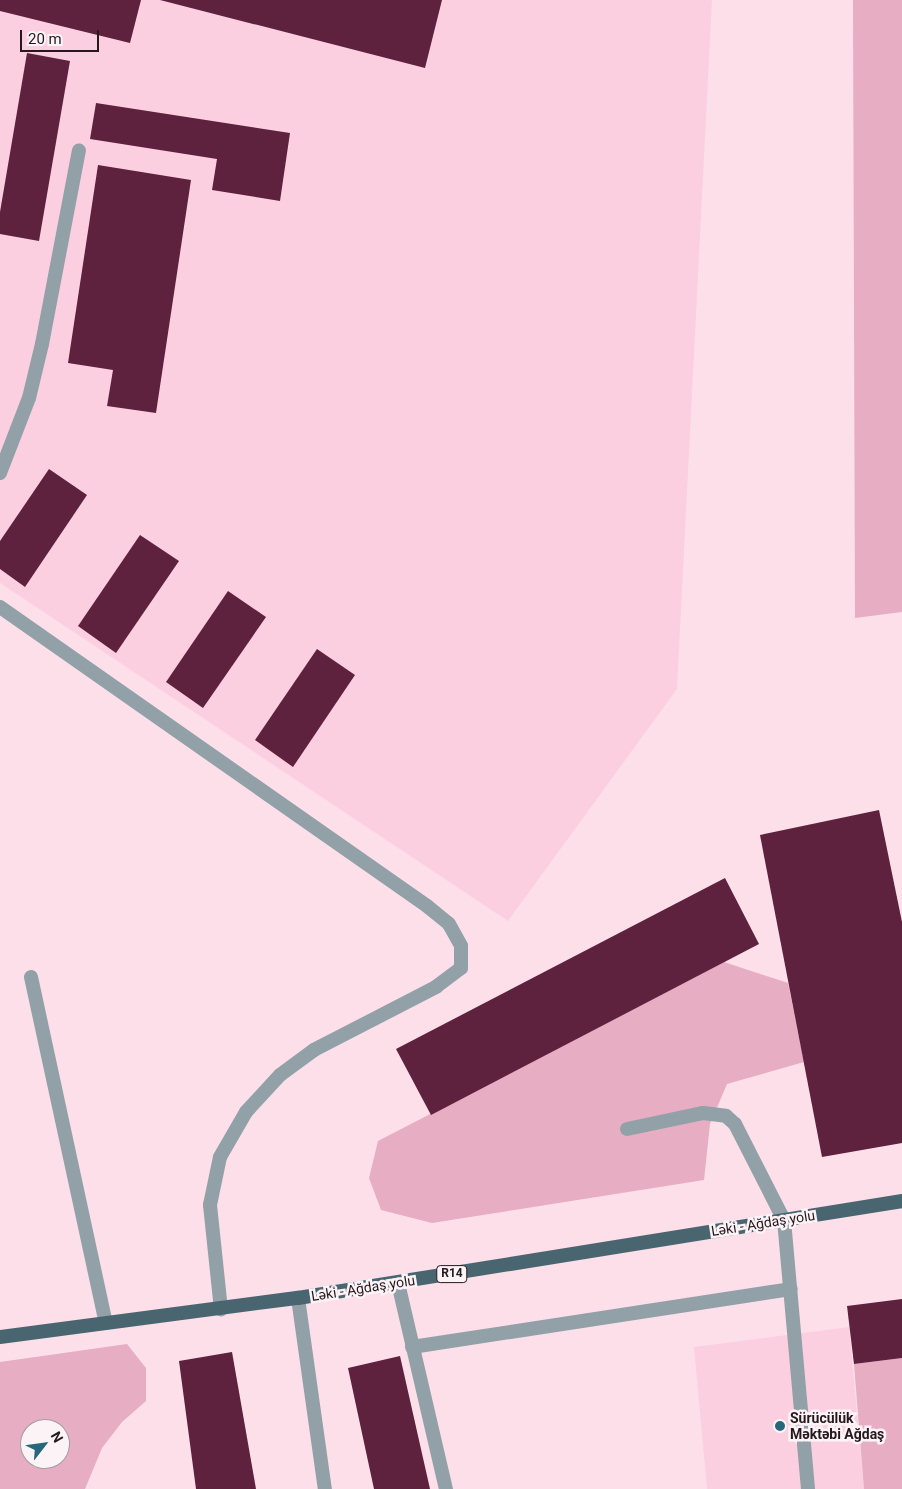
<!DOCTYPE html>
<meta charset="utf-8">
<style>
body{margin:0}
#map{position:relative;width:902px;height:1489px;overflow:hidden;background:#fddfea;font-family:Roboto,sans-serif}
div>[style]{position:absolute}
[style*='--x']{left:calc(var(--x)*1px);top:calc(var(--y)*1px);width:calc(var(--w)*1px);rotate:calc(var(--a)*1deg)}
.built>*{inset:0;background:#fccfe0}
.green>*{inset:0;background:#e6adc3}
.building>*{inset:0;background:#5e213e}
.service>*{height:14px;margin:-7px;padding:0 7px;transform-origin:7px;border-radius:7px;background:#91a1a7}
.primary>*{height:14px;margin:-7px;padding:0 7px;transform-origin:7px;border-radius:7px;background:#496670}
.dots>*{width:14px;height:14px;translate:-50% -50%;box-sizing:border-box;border:2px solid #fbf3f6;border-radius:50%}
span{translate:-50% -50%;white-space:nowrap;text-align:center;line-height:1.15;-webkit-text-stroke:5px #fbf3f6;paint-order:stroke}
.shield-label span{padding:1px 4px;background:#fbf3f6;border:1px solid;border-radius:4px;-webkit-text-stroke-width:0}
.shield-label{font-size:12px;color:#26191e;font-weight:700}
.street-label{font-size:14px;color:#26191e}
.poi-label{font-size:14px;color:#26191e;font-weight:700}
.left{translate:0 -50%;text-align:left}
.north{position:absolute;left:20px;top:1419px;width:50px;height:50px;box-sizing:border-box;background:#fbf3f6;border:1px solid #a69ca0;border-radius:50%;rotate:60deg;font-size:14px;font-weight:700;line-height:20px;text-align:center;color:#26191e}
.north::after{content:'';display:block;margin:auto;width:18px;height:22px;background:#27677c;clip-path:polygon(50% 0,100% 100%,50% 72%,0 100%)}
.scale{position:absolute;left:20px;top:30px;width:79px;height:22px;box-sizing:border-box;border:2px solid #26191e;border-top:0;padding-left:6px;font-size:15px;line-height:18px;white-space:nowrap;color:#26191e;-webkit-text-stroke:4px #fbf3f6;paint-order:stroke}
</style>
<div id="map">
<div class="built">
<div style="clip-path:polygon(0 0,712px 0,677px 689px,508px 921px,0 583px)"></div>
<div style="clip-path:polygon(849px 1327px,864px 1489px,707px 1489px,694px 1347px)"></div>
</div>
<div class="green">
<div style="clip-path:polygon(853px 0,902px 0,902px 612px,855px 618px)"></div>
<div style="clip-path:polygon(724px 962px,788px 983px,804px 1062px,727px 1084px,710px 1124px,704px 1180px,432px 1223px,381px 1210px,369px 1178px,378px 1141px)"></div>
<div style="clip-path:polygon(evenodd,127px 1344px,146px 1368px,146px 1401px,122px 1422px,102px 1448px,85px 1489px,0 1489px,0 1362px,127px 1344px,30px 1429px,60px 1429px,60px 1459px,30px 1459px,30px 1429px)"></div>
<div style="clip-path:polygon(902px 1358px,902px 1489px,864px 1489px,854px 1364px)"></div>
</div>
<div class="building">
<div style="clip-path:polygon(0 0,141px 0,130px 43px,0 11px)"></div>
<div style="clip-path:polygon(160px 0,442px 0,425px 68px)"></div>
<div style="clip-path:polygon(27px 53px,70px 61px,39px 241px,0 234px,0 212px)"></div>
<div style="clip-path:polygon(96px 103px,290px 133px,280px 201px,212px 190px,217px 159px,90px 139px)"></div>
<div style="clip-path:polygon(98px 165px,191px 180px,156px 413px,107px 406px,113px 370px,68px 363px)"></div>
<div style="clip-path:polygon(49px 469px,87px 495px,25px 587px,0 569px,0 541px)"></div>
<div style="clip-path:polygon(140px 535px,179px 561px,116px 653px,78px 626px)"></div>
<div style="clip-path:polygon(228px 591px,266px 617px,203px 708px,166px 682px)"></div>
<div style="clip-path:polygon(317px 649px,355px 675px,293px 767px,255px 740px)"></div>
<div style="clip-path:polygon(879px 810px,902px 922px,902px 1143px,822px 1157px,760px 835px)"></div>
<div style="clip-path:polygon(725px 878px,759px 944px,431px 1115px,396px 1049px)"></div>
<div style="clip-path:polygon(902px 1299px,902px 1358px,854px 1364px,847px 1306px)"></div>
<div style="clip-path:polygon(232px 1352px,256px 1489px,196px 1489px,179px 1361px)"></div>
<div style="clip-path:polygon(400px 1356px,430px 1489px,374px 1489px,348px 1368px)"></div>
</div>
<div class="service">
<div style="--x:0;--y:473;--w:80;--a:-68.9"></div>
<div style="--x:29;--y:398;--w:56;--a:-76.5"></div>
<div style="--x:42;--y:344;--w:197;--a:-79.2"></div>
<div style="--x:0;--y:607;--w:521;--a:35"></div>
<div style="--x:427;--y:906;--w:28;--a:39"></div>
<div style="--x:449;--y:924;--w:25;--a:61"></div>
<div style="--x:461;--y:946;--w:22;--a:90"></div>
<div style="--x:461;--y:968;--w:31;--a:143"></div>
<div style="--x:436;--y:987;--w:137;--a:152.7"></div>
<div style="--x:314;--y:1050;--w:42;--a:143.7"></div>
<div style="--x:280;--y:1075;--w:50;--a:132.6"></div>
<div style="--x:246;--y:1112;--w:52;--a:120"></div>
<div style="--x:220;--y:1157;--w:49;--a:101.8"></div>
<div style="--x:210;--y:1205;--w:105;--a:84"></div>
<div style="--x:31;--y:977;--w:354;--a:77.8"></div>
<div style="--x:627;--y:1129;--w:78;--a:-11.9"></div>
<div style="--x:703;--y:1113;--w:23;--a:7"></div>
<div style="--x:726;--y:1116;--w:12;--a:42"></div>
<div style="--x:735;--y:1124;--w:108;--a:63"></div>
<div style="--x:784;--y:1220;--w:270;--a:84.9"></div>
<div style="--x:398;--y:1283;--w:212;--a:76.9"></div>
<div style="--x:298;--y:1298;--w:193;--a:82"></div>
<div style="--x:412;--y:1347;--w:383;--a:-8.7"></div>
</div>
<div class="primary">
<div style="--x:0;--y:1337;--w:301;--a:-7.5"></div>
<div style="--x:298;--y:1298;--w:612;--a:-9.12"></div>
</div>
<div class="dots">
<div style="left:780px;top:1426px;background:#27677c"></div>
</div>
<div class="shield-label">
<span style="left:452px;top:1274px">R14</span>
</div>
<div class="street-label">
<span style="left:763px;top:1223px;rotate:-9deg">Ləki - Ağdaş yolu</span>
<span style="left:363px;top:1288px;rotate:-9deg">Ləki - Ağdaş yolu</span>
</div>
<div class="poi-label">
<span class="left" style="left:790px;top:1426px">Sürücülük<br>Məktəbi Ağdaş</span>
</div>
<div class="north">N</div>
<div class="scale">20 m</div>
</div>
